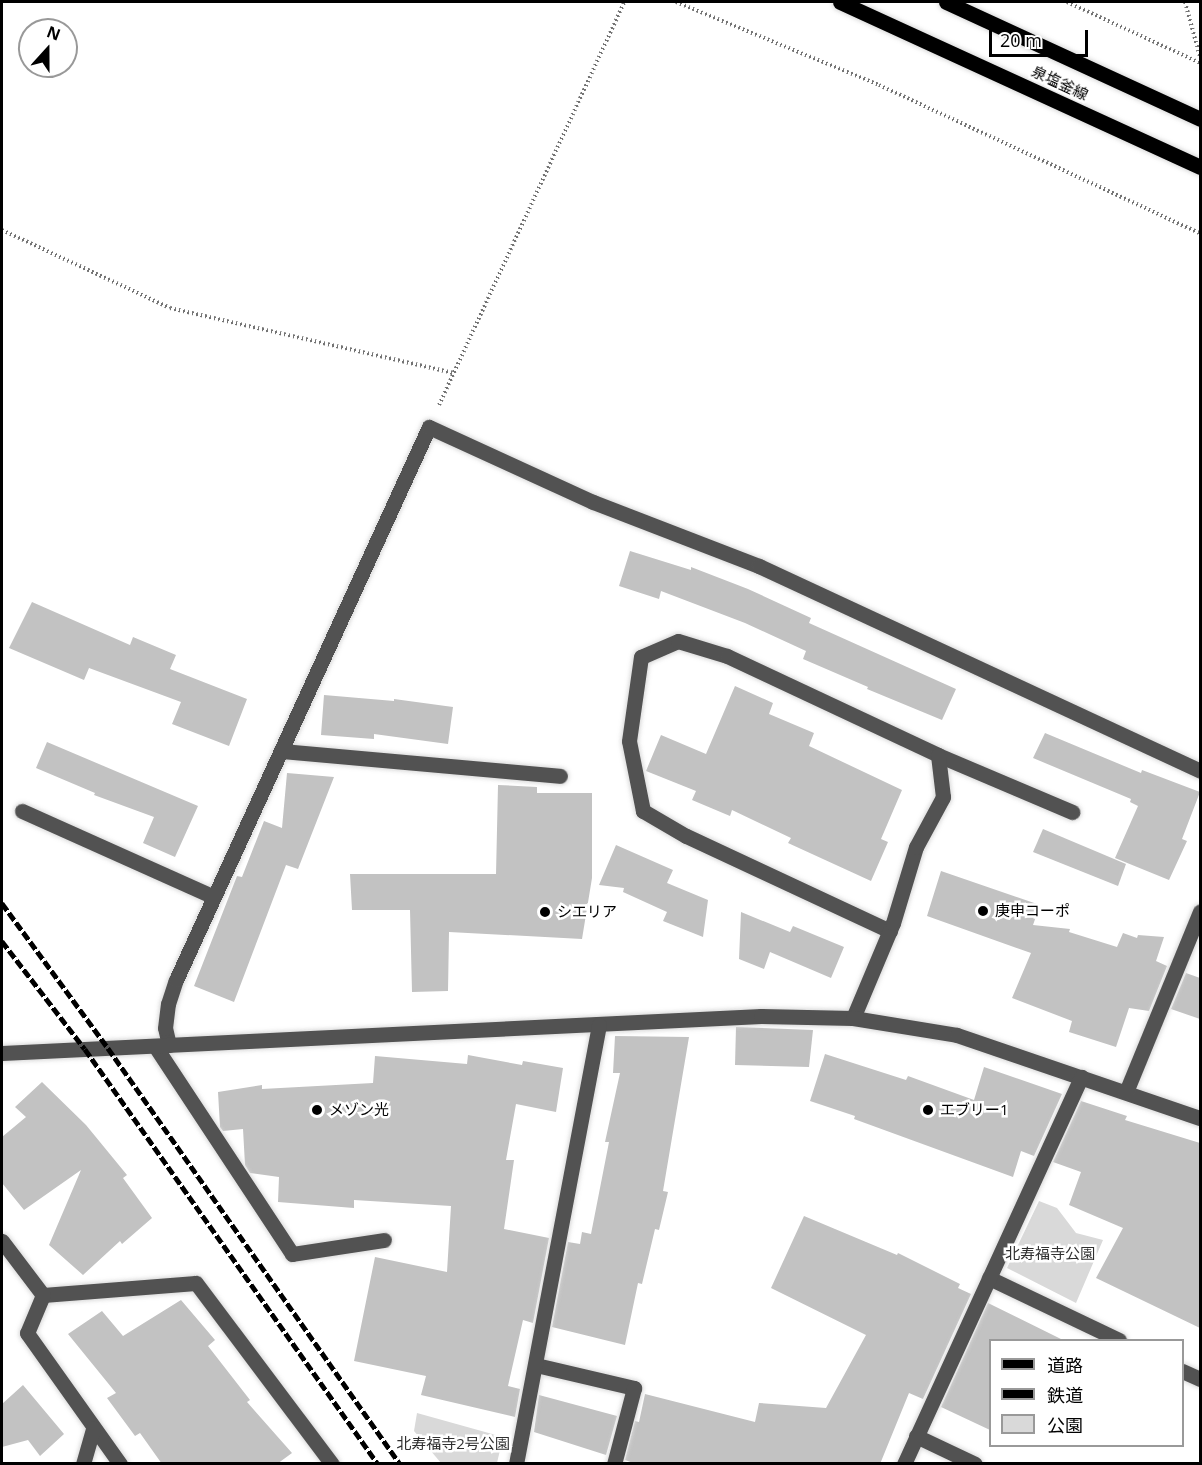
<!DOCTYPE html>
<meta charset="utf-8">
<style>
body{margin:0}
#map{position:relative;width:1202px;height:1465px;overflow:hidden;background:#fff;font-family:"Open Sans","Noto Sans JP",sans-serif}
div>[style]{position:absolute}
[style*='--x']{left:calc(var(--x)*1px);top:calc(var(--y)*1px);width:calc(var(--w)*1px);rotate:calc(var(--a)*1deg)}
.green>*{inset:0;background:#d9d9d9}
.building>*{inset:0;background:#c2c2c2}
.path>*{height:4px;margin-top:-2px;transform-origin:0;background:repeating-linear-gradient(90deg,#747474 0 1.5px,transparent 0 4.5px)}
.roads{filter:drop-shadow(0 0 2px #dbdbdb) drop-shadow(0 0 2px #dbdbdb)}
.minor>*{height:15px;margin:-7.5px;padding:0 7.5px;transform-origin:7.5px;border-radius:7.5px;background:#525252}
.major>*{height:15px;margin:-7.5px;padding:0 7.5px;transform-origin:7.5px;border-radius:7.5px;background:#000}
.rail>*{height:4.5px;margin-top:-2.25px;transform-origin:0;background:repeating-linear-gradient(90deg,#000 0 9px,transparent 0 12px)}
.dots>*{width:16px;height:16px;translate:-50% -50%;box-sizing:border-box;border:3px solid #fff;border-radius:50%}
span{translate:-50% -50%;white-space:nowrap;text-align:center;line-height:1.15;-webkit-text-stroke:5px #fff;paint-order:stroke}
.street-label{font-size:15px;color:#000}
.poi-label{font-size:15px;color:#000}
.left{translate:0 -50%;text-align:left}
.park-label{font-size:15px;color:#303030}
.frame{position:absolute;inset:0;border:3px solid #000;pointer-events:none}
.legend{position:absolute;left:989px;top:1339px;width:195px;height:108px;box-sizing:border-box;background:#fff;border:2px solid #999;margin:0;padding:8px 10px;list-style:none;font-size:18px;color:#000}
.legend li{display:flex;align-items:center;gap:12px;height:30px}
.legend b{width:30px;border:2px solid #999}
.north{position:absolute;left:18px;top:18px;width:60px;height:60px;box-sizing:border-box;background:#fff;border:2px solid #999;border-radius:50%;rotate:21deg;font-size:16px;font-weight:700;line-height:24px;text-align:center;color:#000}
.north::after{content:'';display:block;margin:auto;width:21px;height:27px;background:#000;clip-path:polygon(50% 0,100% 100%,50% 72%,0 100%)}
.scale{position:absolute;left:989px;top:30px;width:99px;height:27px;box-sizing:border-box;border:3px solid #000;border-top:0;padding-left:8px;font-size:18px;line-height:21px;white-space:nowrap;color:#000;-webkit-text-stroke:4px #fff;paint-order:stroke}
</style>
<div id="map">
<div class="green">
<div style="clip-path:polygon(1039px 1201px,1057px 1208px,1076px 1233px,1103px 1240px,1076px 1303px,1007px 1268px)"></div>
<div style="clip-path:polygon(417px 1413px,503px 1437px,497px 1463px,441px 1463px,414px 1431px)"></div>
</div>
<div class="building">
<div style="clip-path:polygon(630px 551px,691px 570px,691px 567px,748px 589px,811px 618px,809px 623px,956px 689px,942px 720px,867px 689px,868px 687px,803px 659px,806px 651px,745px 623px,661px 591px,659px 599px,619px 586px)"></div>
<div style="clip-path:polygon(32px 602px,130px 645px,133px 637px,176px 655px,170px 669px,247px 699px,229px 746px,172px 724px,181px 702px,89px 668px,84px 680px,9px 648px)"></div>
<div style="clip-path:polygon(735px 686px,773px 703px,769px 714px,814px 733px,809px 746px,902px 790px,881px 839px,888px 842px,871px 881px,788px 843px,791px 838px,732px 810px,730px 816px,692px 800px,696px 791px,646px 771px,661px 735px,706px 754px)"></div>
<div style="clip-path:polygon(324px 695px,394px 701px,394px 699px,453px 707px,448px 744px,374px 734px,374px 739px,321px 735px)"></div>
<div style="clip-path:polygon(1045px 733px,1141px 773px,1142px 770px,1200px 792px,1182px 839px,1187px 841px,1169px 880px,1115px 858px,1138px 806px,1130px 802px,1131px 799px,1033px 758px)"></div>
<div style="clip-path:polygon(47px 742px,198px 806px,175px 857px,143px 843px,154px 817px,94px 795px,95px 793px,36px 768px)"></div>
<div style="clip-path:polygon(287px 773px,334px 777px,298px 869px,286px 865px,234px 1002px,194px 986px,237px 876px,242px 877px,264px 821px,282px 828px)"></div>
<div style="clip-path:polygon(498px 785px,537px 787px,537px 793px,592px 793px,592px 878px,582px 939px,449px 932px,448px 991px,412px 992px,410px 910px,352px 910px,350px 874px,496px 874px)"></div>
<div style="clip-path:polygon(1043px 829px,1126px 864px,1118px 886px,1033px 852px)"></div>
<div style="clip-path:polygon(616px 845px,673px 870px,667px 883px,708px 900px,703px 937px,663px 921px,667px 912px,623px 892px,624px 888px,599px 885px)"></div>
<div style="clip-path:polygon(941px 871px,1040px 905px,1033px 925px,1070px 929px,1069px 932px,1117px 947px,1123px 933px,1137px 938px,1138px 935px,1164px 937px,1156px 961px,1167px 966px,1149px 1011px,1129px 1008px,1116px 1047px,1069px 1032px,1072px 1021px,1012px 998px,1031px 953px,927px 916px)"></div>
<div style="clip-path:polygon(741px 912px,790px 932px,793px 926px,844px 947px,831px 978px,770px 952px,764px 969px,739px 959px)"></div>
<div style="clip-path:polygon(1186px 973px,1200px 978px,1200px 1019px,1171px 1009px)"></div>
<div style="clip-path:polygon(736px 1027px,813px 1030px,809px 1067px,735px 1065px)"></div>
<div style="clip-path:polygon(615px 1036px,689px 1037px,663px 1191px,668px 1192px,659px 1230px,655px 1229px,642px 1284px,638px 1283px,625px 1345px,552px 1327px,568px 1242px,580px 1244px,582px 1232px,591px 1234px,609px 1142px,605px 1142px,620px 1073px,613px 1073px)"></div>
<div style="clip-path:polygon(825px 1054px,906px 1080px,908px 1076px,974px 1100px,984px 1067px,1062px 1094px,1034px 1156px,1021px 1151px,1013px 1177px,854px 1119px,855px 1116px,810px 1101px)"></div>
<div style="clip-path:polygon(468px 1055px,522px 1065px,523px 1061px,563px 1068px,556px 1112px,516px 1104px,506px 1160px,514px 1160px,504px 1229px,549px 1238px,533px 1323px,523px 1320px,508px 1386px,520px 1389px,515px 1417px,421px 1395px,426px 1376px,354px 1361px,375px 1257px,447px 1272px,451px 1206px,354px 1200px,354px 1208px,278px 1202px,279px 1177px,250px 1173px,245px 1165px,243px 1129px,223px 1131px,220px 1127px,218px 1092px,262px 1085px,262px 1089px,373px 1083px,375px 1056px,467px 1064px)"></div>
<div style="clip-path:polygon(42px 1082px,86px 1125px,127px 1175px,123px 1178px,152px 1218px,122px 1244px,120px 1241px,83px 1275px,49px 1245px,81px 1170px,24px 1210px,2px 1183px,2px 1137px,26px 1117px,15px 1107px)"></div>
<div style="clip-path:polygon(1081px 1101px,1127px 1116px,1125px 1120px,1200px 1143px,1200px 1328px,1096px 1278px,1123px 1228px,1069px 1205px,1081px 1172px,1053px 1162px)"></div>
<div style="clip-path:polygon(804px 1216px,897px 1255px,898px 1253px,960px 1284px,958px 1288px,971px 1294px,923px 1399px,909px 1393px,880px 1464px,636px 1464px,625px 1460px,635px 1421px,639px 1422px,645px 1394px,755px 1422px,759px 1403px,826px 1408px,866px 1335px,771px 1288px)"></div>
<div style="clip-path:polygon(181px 1300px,215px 1340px,208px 1346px,250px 1400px,247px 1402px,292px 1453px,277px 1464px,162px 1464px,140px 1433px,135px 1436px,107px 1398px,116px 1393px,68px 1334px,102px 1311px,123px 1336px)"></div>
<div style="clip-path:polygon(988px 1303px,1065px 1341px,990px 1341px,990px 1430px,941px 1407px)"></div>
<div style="clip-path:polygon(23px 1385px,64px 1434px,40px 1456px,28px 1440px,2px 1447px,2px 1404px)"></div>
<div style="clip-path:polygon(539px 1395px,617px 1416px,606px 1455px,534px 1432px)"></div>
</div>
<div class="path">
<div style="--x:676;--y:2;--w:219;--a:22.2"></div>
<div style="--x:879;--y:85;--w:353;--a:24.8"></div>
<div style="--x:1067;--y:2;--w:146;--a:24.6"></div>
<div style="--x:1185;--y:2;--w:57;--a:74.7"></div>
<div style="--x:2;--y:230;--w:185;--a:24.9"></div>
<div style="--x:170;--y:308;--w:291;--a:12.9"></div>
<div style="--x:439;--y:405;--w:443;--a:-65.3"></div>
</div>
<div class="roads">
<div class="minor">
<div style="--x:281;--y:751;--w:280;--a:5.1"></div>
<div style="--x:22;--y:811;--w:210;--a:24.1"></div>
<div style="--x:890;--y:931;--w:225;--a:-155"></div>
<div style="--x:686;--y:836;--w:50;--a:-149.8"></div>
<div style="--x:643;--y:811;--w:71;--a:-101.3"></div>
<div style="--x:629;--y:741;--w:85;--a:-81.9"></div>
<div style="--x:641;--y:657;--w:40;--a:-23.4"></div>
<div style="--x:678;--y:641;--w:51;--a:17"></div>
<div style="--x:727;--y:656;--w:233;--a:25.1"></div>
<div style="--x:938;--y:755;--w:146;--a:23"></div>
<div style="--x:853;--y:1018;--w:103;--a:-67.2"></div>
<div style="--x:893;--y:923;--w:79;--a:-73.2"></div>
<div style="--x:916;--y:847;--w:57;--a:-61.6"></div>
<div style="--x:943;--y:797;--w:42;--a:-96.8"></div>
<div style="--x:169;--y:1045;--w:17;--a:-103"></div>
<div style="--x:165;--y:1028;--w:24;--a:-83"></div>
<div style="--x:168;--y:1004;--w:25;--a:-72"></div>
<div style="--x:176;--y:980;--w:608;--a:-65.42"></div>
<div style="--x:429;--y:427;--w:180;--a:24.6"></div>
<div style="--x:593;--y:502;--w:178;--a:21.1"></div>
<div style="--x:759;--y:566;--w:486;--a:24.9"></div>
<div style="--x:155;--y:1046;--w:249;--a:56.6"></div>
<div style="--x:292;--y:1254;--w:93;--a:-8.7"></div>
<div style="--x:2;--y:1053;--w:760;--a:-2.79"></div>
<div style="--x:761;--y:1016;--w:92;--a:1.2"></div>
<div style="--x:853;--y:1018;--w:105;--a:9.3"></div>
<div style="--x:957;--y:1035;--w:257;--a:18.9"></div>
<div style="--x:1126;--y:1092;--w:195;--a:-67.7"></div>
<div style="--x:2;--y:1241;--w:68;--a:52.8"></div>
<div style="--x:43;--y:1295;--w:153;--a:-4.5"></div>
<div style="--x:196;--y:1283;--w:226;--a:53.1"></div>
<div style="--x:989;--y:1278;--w:144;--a:25.5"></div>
<div style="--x:43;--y:1295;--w:41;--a:112.8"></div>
<div style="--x:27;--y:1333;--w:161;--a:54.6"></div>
<div style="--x:536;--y:1365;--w:101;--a:13.2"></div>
<div style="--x:634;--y:1388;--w:79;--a:104.7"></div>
<div style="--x:1182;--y:1371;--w:20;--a:24"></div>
<div style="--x:916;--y:1436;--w:65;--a:25.4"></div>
<div style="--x:83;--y:1464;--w:37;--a:-74"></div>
<div style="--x:516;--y:1464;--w:447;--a:-79.3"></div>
<div style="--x:904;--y:1464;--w:426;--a:-65.4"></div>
</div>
<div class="major">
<div style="--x:840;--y:2;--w:396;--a:24.6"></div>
<div style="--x:946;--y:2;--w:280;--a:24.7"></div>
</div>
</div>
<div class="rail">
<div style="--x:2;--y:903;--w:180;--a:53.8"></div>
<div style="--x:108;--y:1048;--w:508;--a:54.93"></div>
<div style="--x:2;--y:941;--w:136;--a:52.5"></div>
<div style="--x:85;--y:1049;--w:508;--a:54.78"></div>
</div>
<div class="dots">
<div style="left:983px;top:911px;background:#000"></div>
<div style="left:545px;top:912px;background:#000"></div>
<div style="left:317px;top:1110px;background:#000"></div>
<div style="left:928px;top:1110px;background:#000"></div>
</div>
<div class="street-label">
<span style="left:1060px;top:83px;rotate:25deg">泉塩釜線</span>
</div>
<div class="poi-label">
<span class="left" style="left:995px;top:911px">庚申コーポ</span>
<span class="left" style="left:557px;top:912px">シエリア</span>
<span class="left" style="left:329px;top:1110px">メゾン光</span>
<span class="left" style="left:940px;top:1110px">エブリー1</span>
</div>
<div class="park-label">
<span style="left:1050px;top:1254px">北寿福寺公園</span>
<span style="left:453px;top:1444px">北寿福寺2号公園</span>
</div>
<div class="frame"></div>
<ul class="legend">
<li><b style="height:8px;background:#000"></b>道路</li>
<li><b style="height:8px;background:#000"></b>鉄道</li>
<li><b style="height:16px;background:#d9d9d9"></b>公園</li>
</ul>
<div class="north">N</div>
<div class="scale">20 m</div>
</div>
